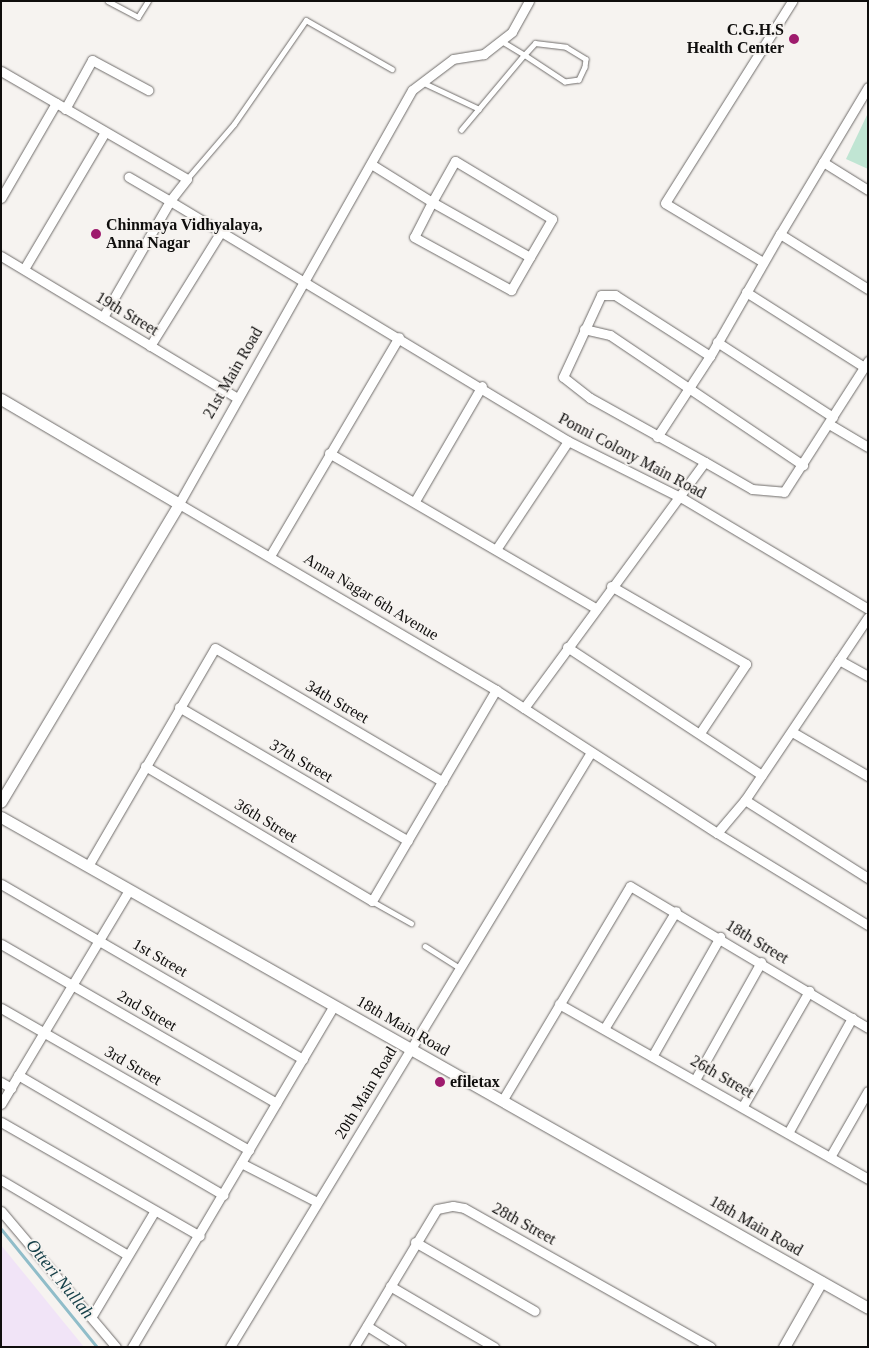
<!DOCTYPE html>
<style>
body{margin:0}
#map{position:relative;width:869px;height:1348px;overflow:hidden;background:#f6f3f0;font-family:Georgia,serif}
div>[style]{position:absolute}
[style*='--x']{left:calc(var(--x)*1px);top:calc(var(--y)*1px);width:calc(var(--w)*1px);rotate:calc(var(--a)*1deg)}
.industrial>*{inset:0;background:#f1e4f7}
.green>*{inset:0;background:#c0e5d3}
.stream>*{height:3px;margin:-1.5px;padding:0 1.5px;transform-origin:1.5px;border-radius:1.5px;background:#90bdc9}
.roads{filter:drop-shadow(0 0 1px #6f6c6a) drop-shadow(0 0 1px #6f6c6a)}
.service>*{height:4.5px;margin:-2.25px;padding:0 2.25px;transform-origin:2.25px;border-radius:2.25px;background:#fff}
.minor>*{height:9px;margin:-4.5px;padding:0 4.5px;transform-origin:4.5px;border-radius:4.5px;background:#fff}
.tertiary>*{height:11px;margin:-5.5px;padding:0 5.5px;transform-origin:5.5px;border-radius:5.5px;background:#fff}
.dots>*{width:14px;height:14px;translate:-50% -50%;box-sizing:border-box;border:2px solid #f6f3f0;border-radius:50%}
span{translate:-50% -50%;white-space:nowrap;text-align:center;line-height:1.15;-webkit-text-stroke:4px #f6f3f0;paint-order:stroke}
.poi-label{font-size:16px;color:#0f0e0d;font-weight:700}
.right{translate:-100% -50%;text-align:right}
.left{translate:0 -50%;text-align:left}
.street-label{font-size:16px;color:#0f0e0d}
.water-label{font-size:18px;color:#164049;font-style:italic}
.frame{position:absolute;inset:0;border:2px solid #0f0e0d;pointer-events:none}
</style>
<div id="map">
<div class="industrial">
<div style="clip-path:polygon(1px 1245px,84px 1347px,1px 1347px)"></div>
</div>
<div class="green">
<div style="clip-path:polygon(868px 113px,868px 169px,846px 159px)"></div>
</div>
<div class="stream">
<div style="--x:1;--y:1229;--w:152;--a:50.9"></div>
</div>
<div class="roads">
<div class="service">
<div style="--x:108;--y:1;--w:34;--a:28"></div>
<div style="--x:138;--y:17;--w:19;--a:-58"></div>
<div style="--x:422;--y:82;--w:63;--a:25.3"></div>
<div style="--x:461;--y:130;--w:98;--a:-50"></div>
<div style="--x:524;--y:55;--w:16;--a:-47"></div>
<div style="--x:535;--y:43;--w:31;--a:7"></div>
<div style="--x:566;--y:47;--w:23;--a:31"></div>
<div style="--x:586;--y:59;--w:8;--a:97"></div>
<div style="--x:585;--y:67;--w:14;--a:115"></div>
<div style="--x:579;--y:80;--w:14;--a:172"></div>
<div style="--x:565;--y:82;--w:49;--a:-146.6"></div>
<div style="--x:524;--y:55;--w:27;--a:-149"></div>
<div style="--x:187;--y:179;--w:72;--a:-49.5"></div>
<div style="--x:234;--y:124;--w:126;--a:-55.3"></div>
<div style="--x:306;--y:20;--w:99;--a:29.7"></div>
<div style="--x:372;--y:901;--w:45;--a:29.4"></div>
<div style="--x:425;--y:946;--w:41;--a:32.2"></div>
</div>
<div class="minor">
<div style="--x:529;--y:1;--w:35;--a:119"></div>
<div style="--x:512;--y:32;--w:36;--a:142"></div>
<div style="--x:484;--y:54;--w:31;--a:171"></div>
<div style="--x:453;--y:59;--w:51;--a:142.9"></div>
<div style="--x:412;--y:90;--w:475;--a:119.4"></div>
<div style="--x:179;--y:504;--w:368;--a:30.4"></div>
<div style="--x:496;--y:690;--w:263;--a:32.9"></div>
<div style="--x:717;--y:833;--w:43;--a:-49.7"></div>
<div style="--x:745;--y:800;--w:146;--a:32.4"></div>
<div style="--x:1;--y:71;--w:215;--a:30.1"></div>
<div style="--x:187;--y:179;--w:28;--a:128"></div>
<div style="--x:170;--y:201;--w:465;--a:31.1"></div>
<div style="--x:568;--y:441;--w:127;--a:26.6"></div>
<div style="--x:682;--y:498;--w:217;--a:30.8"></div>
<div style="--x:868;--y:87;--w:171;--a:120.9"></div>
<div style="--x:780;--y:234;--w:104;--a:32"></div>
<div style="--x:65;--y:109;--w:56;--a:-61.1"></div>
<div style="--x:92;--y:60;--w:64;--a:28.2"></div>
<div style="--x:823;--y:162;--w:53;--a:31.9"></div>
<div style="--x:371;--y:164;--w:72;--a:31.9"></div>
<div style="--x:432;--y:202;--w:39;--a:117"></div>
<div style="--x:414;--y:237;--w:111;--a:28.7"></div>
<div style="--x:511;--y:290;--w:38;--a:-60"></div>
<div style="--x:530;--y:257;--w:44;--a:-59.9"></div>
<div style="--x:552;--y:219;--w:113;--a:-149.1"></div>
<div style="--x:455;--y:161;--w:47;--a:119.3"></div>
<div style="--x:432;--y:202;--w:112;--a:29.3"></div>
<div style="--x:1;--y:198;--w:110;--a:-59.9"></div>
<div style="--x:1;--y:256;--w:275;--a:31"></div>
<div style="--x:763;--y:262;--w:114;--a:-149"></div>
<div style="--x:665;--y:203;--w:239;--a:-57.8"></div>
<div style="--x:24;--y:269;--w:159;--a:-59.4"></div>
<div style="--x:746;--y:292;--w:140;--a:32.4"></div>
<div style="--x:103;--y:317;--w:134;--a:-60"></div>
<div style="--x:170;--y:201;--w:48;--a:-149.7"></div>
<div style="--x:584;--y:329;--w:27;--a:13"></div>
<div style="--x:610;--y:335;--w:233;--a:34"></div>
<div style="--x:717;--y:342;--w:138;--a:32.9"></div>
<div style="--x:150;--y:346;--w:137;--a:-58.2"></div>
<div style="--x:829;--y:424;--w:45;--a:30.5"></div>
<div style="--x:657;--y:437;--w:97;--a:-56.8"></div>
<div style="--x:329;--y:453;--w:308;--a:30.2"></div>
<div style="--x:705;--y:462;--w:132;--a:-150.9"></div>
<div style="--x:590;--y:398;--w:34;--a:-142"></div>
<div style="--x:563;--y:377;--w:90;--a:-65.1"></div>
<div style="--x:601;--y:295;--w:14;--a:0"></div>
<div style="--x:615;--y:295;--w:113;--a:32.7"></div>
<div style="--x:710;--y:356;--w:141;--a:-60.2"></div>
<div style="--x:415;--y:501;--w:133;--a:-59.8"></div>
<div style="--x:497;--y:548;--w:128;--a:-56.4"></div>
<div style="--x:270;--y:556;--w:254;--a:-59.5"></div>
<div style="--x:611;--y:586;--w:156;--a:30"></div>
<div style="--x:746;--y:664;--w:83;--a:123.7"></div>
<div style="--x:567;--y:647;--w:233;--a:33.3"></div>
<div style="--x:839;--y:660;--w:33;--a:29"></div>
<div style="--x:179;--y:707;--w:265;--a:30.3"></div>
<div style="--x:524;--y:708;--w:305;--a:-53.7"></div>
<div style="--x:705;--y:462;--w:54;--a:29.9"></div>
<div style="--x:752;--y:489;--w:32;--a:5"></div>
<div style="--x:784;--y:492;--w:156;--a:-57.3"></div>
<div style="--x:794;--y:733;--w:86;--a:30.2"></div>
<div style="--x:145;--y:766;--w:264;--a:30.7"></div>
<div style="--x:372;--y:901;--w:245;--a:-59.6"></div>
<div style="--x:745;--y:800;--w:220;--a:-56.1"></div>
<div style="--x:717;--y:833;--w:177;--a:31.4"></div>
<div style="--x:88;--y:866;--w:252;--a:-59.8"></div>
<div style="--x:215;--y:648;--w:264;--a:30.4"></div>
<div style="--x:1;--y:884;--w:349;--a:30.1"></div>
<div style="--x:1;--y:944;--w:318;--a:30"></div>
<div style="--x:559;--y:1004;--w:355;--a:29.5"></div>
<div style="--x:1;--y:1008;--w:286;--a:29.8"></div>
<div style="--x:604;--y:1029;--w:138;--a:-58.6"></div>
<div style="--x:653;--y:1055;--w:136;--a:-60.4"></div>
<div style="--x:18;--y:1075;--w:238;--a:30.3"></div>
<div style="--x:696;--y:1078;--w:133;--a:-60.7"></div>
<div style="--x:1;--y:1082;--w:12;--a:31"></div>
<div style="--x:502;--y:1101;--w:250;--a:-59.2"></div>
<div style="--x:630;--y:886;--w:277;--a:30.8"></div>
<div style="--x:1;--y:1104;--w:249;--a:-59.1"></div>
<div style="--x:743;--y:1106;--w:133;--a:-60.1"></div>
<div style="--x:1;--y:1122;--w:229;--a:29.8"></div>
<div style="--x:788;--y:1133;--w:132;--a:-60.9"></div>
<div style="--x:830;--y:1157;--w:76;--a:-60.1"></div>
<div style="--x:241;--y:1163;--w:85;--a:27.2"></div>
<div style="--x:1;--y:1180;--w:147;--a:30.6"></div>
<div style="--x:1;--y:1211;--w:178;--a:49.8"></div>
<div style="--x:415;--y:1242;--w:138;--a:29.9"></div>
<div style="--x:390;--y:1286;--w:121;--a:30.4"></div>
<div style="--x:92;--y:1316;--w:121;--a:-59.2"></div>
<div style="--x:367;--y:1326;--w:40;--a:32"></div>
<div style="--x:132;--y:1347;--w:396;--a:-59.4"></div>
<div style="--x:230;--y:1347;--w:696;--a:-58.75"></div>
<div style="--x:354;--y:1347;--w:161;--a:-59"></div>
<div style="--x:437;--y:1209;--w:16;--a:-11"></div>
<div style="--x:453;--y:1206;--w:11;--a:10"></div>
<div style="--x:464;--y:1208;--w:283;--a:29.4"></div>
</div>
<div class="tertiary">
<div style="--x:1;--y:399;--w:207;--a:30.5"></div>
<div style="--x:179;--y:504;--w:347;--a:120.9"></div>
<div style="--x:1;--y:817;--w:996;--a:29.52"></div>
<div style="--x:784;--y:1347;--w:75;--a:-60.4"></div>
</div>
</div>
<div class="dots">
<div style="left:794px;top:39px;background:#9e1b6d"></div>
<div style="left:96px;top:234px;background:#9e1b6d"></div>
<div style="left:440px;top:1082px;background:#9e1b6d"></div>
</div>
<div class="poi-label">
<span class="right" style="left:784px;top:39px">C.G.H.S<br>Health Center</span>
<span class="left" style="left:106px;top:234px">Chinmaya Vidhyalaya,<br>Anna Nagar</span>
<span class="left" style="left:450px;top:1082px">efiletax</span>
</div>
<div class="street-label">
<span style="left:127px;top:314px;rotate:31deg">19th Street</span>
<span style="left:233px;top:373px;rotate:-60deg">21st Main Road</span>
<span style="left:632px;top:456px;rotate:28deg">Ponni Colony Main Road</span>
<span style="left:371px;top:597px;rotate:31deg">Anna Nagar 6th Avenue</span>
<span style="left:337px;top:702px;rotate:30deg">34th Street</span>
<span style="left:301px;top:761px;rotate:30deg">37th Street</span>
<span style="left:266px;top:821px;rotate:31deg">36th Street</span>
<span style="left:757px;top:942px;rotate:31deg">18th Street</span>
<span style="left:160px;top:958px;rotate:30deg">1st Street</span>
<span style="left:147px;top:1011px;rotate:30deg">2nd Street</span>
<span style="left:403px;top:1026px;rotate:30deg">18th Main Road</span>
<span style="left:133px;top:1066px;rotate:30deg">3rd Street</span>
<span style="left:722px;top:1077px;rotate:30deg">26th Street</span>
<span style="left:366px;top:1093px;rotate:-59deg">20th Main Road</span>
<span style="left:524px;top:1224px;rotate:29deg">28th Street</span>
<span style="left:756px;top:1226px;rotate:30deg">18th Main Road</span>
</div>
<div class="water-label">
<span style="left:60px;top:1279px;rotate:51deg">Otteri Nullah</span>
</div>
<div class="frame"></div>
</div>
